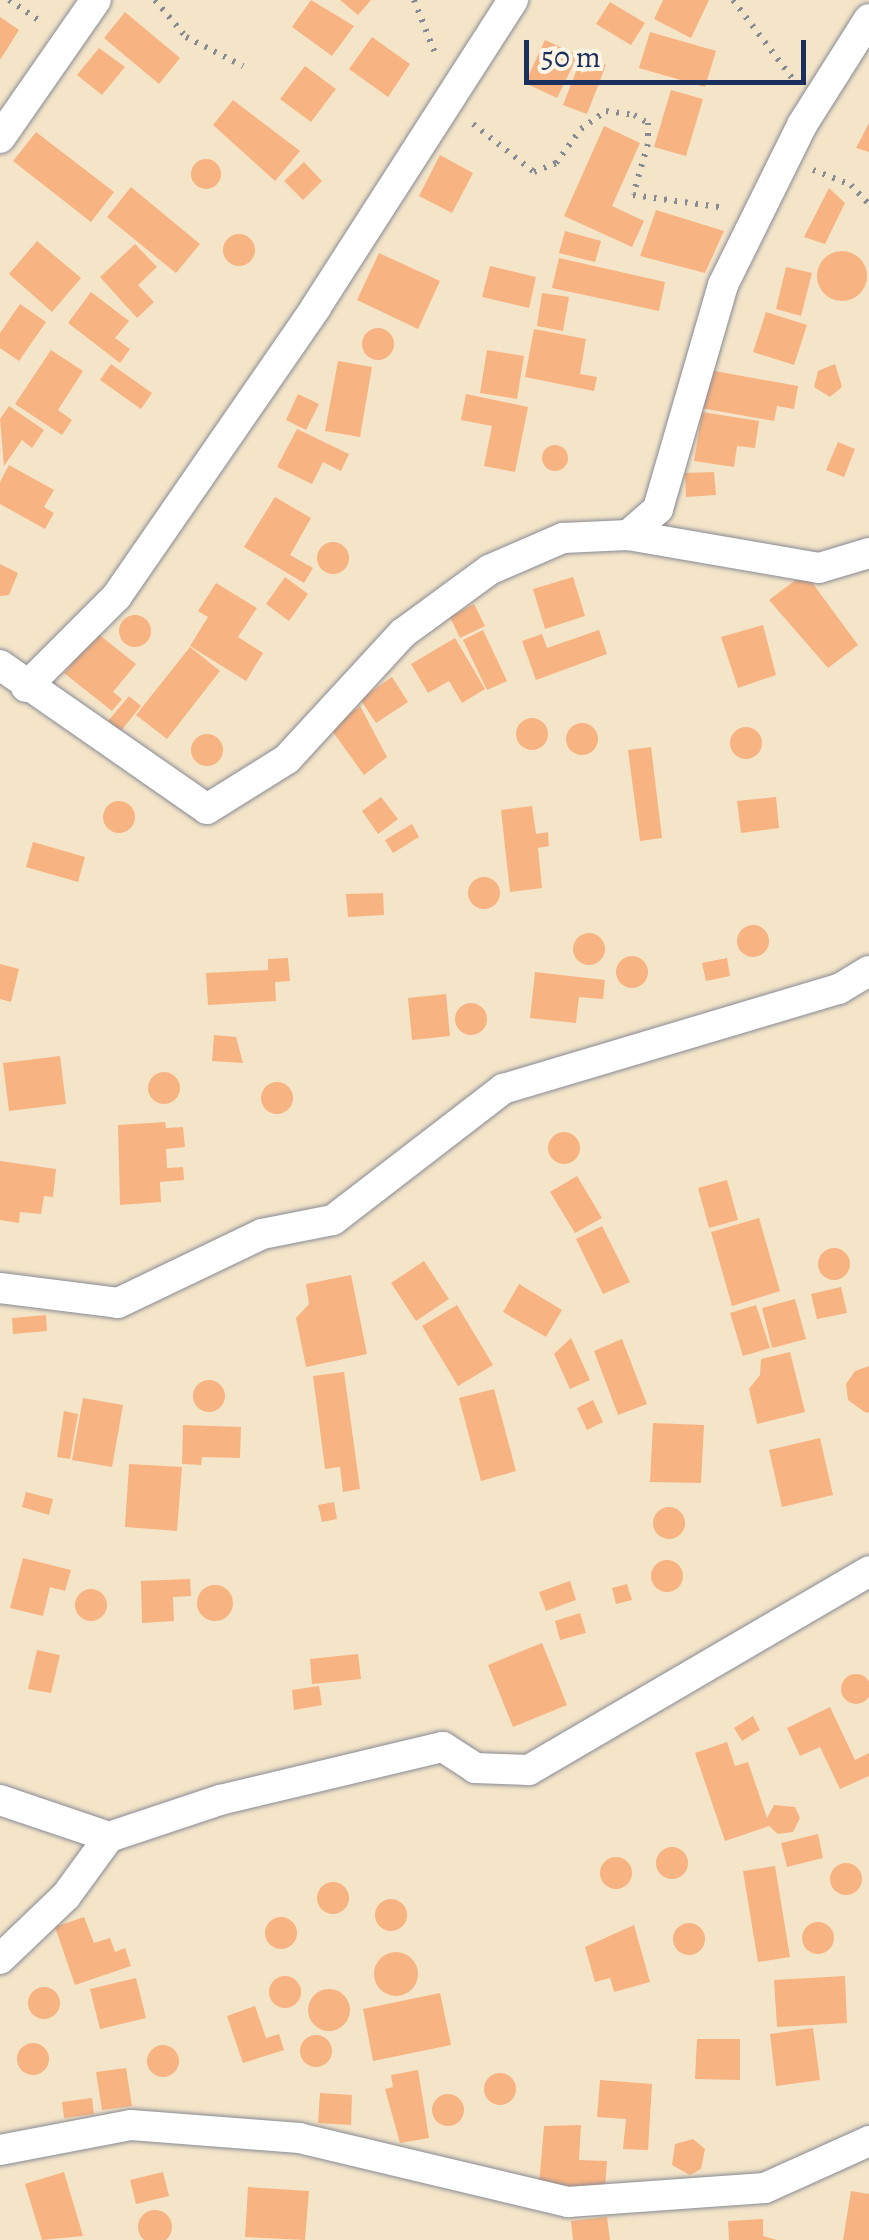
<!DOCTYPE html>
<style>
body{margin:0}
#map{position:relative;width:869px;height:2240px;overflow:hidden;background:#f4e5c9;font-family:Alegreya,serif}
div>[style]{position:absolute}
[style*='--x']{left:calc(var(--x)*1px);top:calc(var(--y)*1px);width:calc(var(--w)*1px);rotate:calc(var(--a)*1deg)}
.building>*{inset:0;background:#f8b382}
.round{border-radius:50%}
.path>*{height:6px;margin-top:-3px;transform-origin:0;background:repeating-linear-gradient(90deg,#888a94 0 2.5px,transparent 0 10.5px)}
.roads{filter:drop-shadow(0 0 2px #888a94) drop-shadow(0 0 2px #888a94)}
.street>*{height:30px;margin:-15px;padding:0 15px;transform-origin:15px;border-radius:15px;background:#fff}
span{translate:-50% -50%;white-space:nowrap;text-align:center;line-height:1.15;-webkit-text-stroke:8px #fcf5e5;paint-order:stroke}
.scale{position:absolute;left:524px;top:40px;width:282px;height:45px;box-sizing:border-box;border:5px solid #1b2f5e;border-top:0;padding-left:12px;font-size:30px;line-height:35px;white-space:nowrap;color:#1b2f5e;-webkit-text-stroke:8px #fcf5e5;paint-order:stroke}
</style>
<div id="map">
<div class="building">
<div style="clip-path:polygon(311px 0,354px 26px,332px 56px,292px 27px)"></div>
<div style="clip-path:polygon(340px 0,371px 0,358px 15px)"></div>
<div style="clip-path:polygon(663px 0,709px 0,691px 38px,654px 19px)"></div>
<div style="clip-path:polygon(610px 2px,645px 23px,631px 45px,596px 24px)"></div>
<div style="clip-path:polygon(125px 12px,180px 58px,159px 84px,104px 38px)"></div>
<div style="clip-path:polygon(0 17px,19px 30px,0 60px)"></div>
<div style="clip-path:polygon(650px 32px,716px 51px,705px 87px,639px 68px)"></div>
<div style="clip-path:polygon(372px 37px,410px 64px,388px 97px,349px 69px)"></div>
<div style="clip-path:polygon(545px 40px,578px 55px,557px 98px,525px 83px)"></div>
<div style="clip-path:polygon(99px 48px,125px 67px,102px 95px,77px 75px)"></div>
<div style="clip-path:polygon(582px 56px,606px 65px,587px 114px,563px 105px)"></div>
<div style="clip-path:polygon(305px 66px,336px 89px,311px 122px,280px 99px)"></div>
<div style="clip-path:polygon(671px 90px,703px 99px,686px 156px,654px 147px)"></div>
<div style="clip-path:polygon(233px 100px,300px 151px,275px 181px,213px 125px)"></div>
<div style="clip-path:polygon(869px 123px,869px 152px,856px 148px)"></div>
<div style="clip-path:polygon(604px 126px,640px 143px,612px 206px,644px 221px,632px 247px,564px 216px)"></div>
<div style="clip-path:polygon(36px 132px,114px 192px,91px 222px,13px 161px)"></div>
<div style="clip-path:polygon(440px 155px,473px 173px,452px 213px,419px 196px)"></div>
<div class="round" style="left:191px;top:159px;width:30px;height:30px"></div>
<div style="clip-path:polygon(304px 162px,322px 181px,303px 200px,284px 181px)"></div>
<div style="clip-path:polygon(131px 187px,200px 244px,176px 273px,107px 217px)"></div>
<div style="clip-path:polygon(829px 188px,845px 203px,825px 244px,804px 237px)"></div>
<div style="clip-path:polygon(656px 210px,724px 231px,705px 273px,640px 256px)"></div>
<div style="clip-path:polygon(565px 231px,601px 241px,595px 262px,559px 253px)"></div>
<div class="round" style="left:223px;top:234px;width:32px;height:32px"></div>
<div style="clip-path:polygon(37px 241px,81px 278px,52px 312px,9px 274px)"></div>
<div style="clip-path:polygon(135px 244px,157px 267px,138px 285px,154px 302px,137px 318px,100px 277px)"></div>
<div class="round" style="left:817px;top:251px;width:50px;height:50px"></div>
<div style="clip-path:polygon(379px 253px,440px 281px,418px 329px,357px 300px)"></div>
<div style="clip-path:polygon(559px 258px,665px 282px,659px 311px,552px 288px)"></div>
<div style="clip-path:polygon(490px 266px,536px 277px,529px 308px,482px 297px)"></div>
<div style="clip-path:polygon(786px 267px,812px 273px,801px 316px,776px 309px)"></div>
<div style="clip-path:polygon(91px 292px,129px 321px,115px 338px,130px 349px,120px 363px,68px 323px)"></div>
<div style="clip-path:polygon(542px 293px,569px 297px,563px 331px,537px 326px)"></div>
<div style="clip-path:polygon(20px 304px,46px 322px,19px 361px,0 348px,0 333px)"></div>
<div style="clip-path:polygon(766px 312px,807px 325px,794px 365px,753px 352px)"></div>
<div class="round" style="left:362px;top:328px;width:32px;height:32px"></div>
<div style="clip-path:polygon(534px 329px,586px 339px,580px 374px,597px 377px,594px 391px,525px 377px)"></div>
<div style="clip-path:polygon(51px 350px,83px 371px,58px 410px,72px 420px,62px 435px,15px 404px)"></div>
<div style="clip-path:polygon(487px 350px,524px 356px,517px 399px,480px 393px)"></div>
<div style="clip-path:polygon(338px 361px,372px 367px,360px 437px,325px 431px)"></div>
<div style="clip-path:polygon(111px 364px,152px 393px,141px 409px,100px 380px)"></div>
<div style="clip-path:polygon(835px 364px,842px 387px,830px 397px,814px 387px,818px 371px)"></div>
<div style="clip-path:polygon(709px 370px,798px 386px,794px 409px,777px 406px,774px 421px,701px 408px)"></div>
<div style="clip-path:polygon(298px 394px,319px 404px,306px 430px,286px 420px)"></div>
<div style="clip-path:polygon(466px 394px,528px 407px,515px 472px,484px 466px,492px 426px,461px 420px)"></div>
<div style="clip-path:polygon(9px 406px,44px 430px,32px 448px,22px 440px,4px 466px,0 419px)"></div>
<div style="clip-path:polygon(702px 412px,759px 421px,755px 448px,737px 446px,734px 467px,694px 461px)"></div>
<div style="clip-path:polygon(297px 429px,349px 454px,341px 471px,323px 462px,312px 484px,277px 467px)"></div>
<div style="clip-path:polygon(838px 442px,855px 449px,844px 477px,826px 470px)"></div>
<div class="round" style="left:542px;top:445px;width:26px;height:26px"></div>
<div style="clip-path:polygon(9px 465px,54px 490px,44px 507px,54px 513px,45px 529px,0 504px,0 482px)"></div>
<div style="clip-path:polygon(714px 472px,716px 495px,686px 497px,685px 473px)"></div>
<div style="clip-path:polygon(275px 497px,311px 518px,290px 555px,313px 568px,304px 583px,244px 547px)"></div>
<div class="round" style="left:317px;top:542px;width:32px;height:32px"></div>
<div style="clip-path:polygon(0 564px,18px 573px,9px 595px,0 596px)"></div>
<div style="clip-path:polygon(805px 573px,858px 645px,828px 668px,769px 600px)"></div>
<div style="clip-path:polygon(285px 577px,308px 594px,289px 621px,266px 604px)"></div>
<div style="clip-path:polygon(573px 577px,585px 616px,545px 629px,533px 589px)"></div>
<div style="clip-path:polygon(216px 583px,257px 608px,238px 637px,263px 653px,246px 681px,190px 646px,208px 617px,198px 611px)"></div>
<div style="clip-path:polygon(474px 604px,485px 626px,460px 638px,450px 617px)"></div>
<div class="round" style="left:119px;top:615px;width:32px;height:32px"></div>
<div style="clip-path:polygon(763px 625px,776px 675px,738px 688px,721px 637px)"></div>
<div style="clip-path:polygon(483px 630px,507px 681px,487px 690px,463px 640px)"></div>
<div style="clip-path:polygon(599px 630px,607px 654px,536px 680px,522px 641px,542px 634px,547px 648px)"></div>
<div style="clip-path:polygon(97px 633px,136px 664px,113px 692px,122px 699px,112px 711px,64px 673px)"></div>
<div style="clip-path:polygon(455px 638px,485px 689px,462px 703px,449px 681px,428px 693px,411px 664px)"></div>
<div style="clip-path:polygon(190px 647px,220px 671px,167px 739px,136px 715px)"></div>
<div style="clip-path:polygon(392px 677px,408px 702px,376px 723px,360px 699px)"></div>
<div style="clip-path:polygon(129px 696px,141px 706px,120px 732px,108px 721px)"></div>
<div style="clip-path:polygon(360px 706px,387px 757px,364px 775px,330px 728px)"></div>
<div class="round" style="left:516px;top:718px;width:32px;height:32px"></div>
<div class="round" style="left:566px;top:723px;width:32px;height:32px"></div>
<div class="round" style="left:730px;top:727px;width:32px;height:32px"></div>
<div class="round" style="left:191px;top:734px;width:32px;height:32px"></div>
<div style="clip-path:polygon(651px 747px,662px 838px,640px 841px,628px 750px)"></div>
<div style="clip-path:polygon(381px 797px,398px 819px,378px 834px,362px 811px)"></div>
<div style="clip-path:polygon(776px 797px,779px 828px,741px 833px,737px 801px)"></div>
<div class="round" style="left:103px;top:801px;width:32px;height:32px"></div>
<div style="clip-path:polygon(532px 806px,536px 834px,548px 832px,549px 846px,538px 848px,542px 888px,510px 892px,501px 810px)"></div>
<div style="clip-path:polygon(412px 824px,419px 837px,393px 853px,385px 840px)"></div>
<div style="clip-path:polygon(33px 842px,85px 857px,78px 882px,26px 867px)"></div>
<div class="round" style="left:468px;top:877px;width:32px;height:32px"></div>
<div style="clip-path:polygon(383px 893px,384px 915px,348px 917px,346px 894px)"></div>
<div class="round" style="left:737px;top:925px;width:32px;height:32px"></div>
<div class="round" style="left:573px;top:933px;width:32px;height:32px"></div>
<div class="round" style="left:616px;top:956px;width:32px;height:32px"></div>
<div style="clip-path:polygon(288px 958px,290px 981px,275px 982px,276px 1001px,208px 1005px,206px 973px,268px 970px,268px 959px)"></div>
<div style="clip-path:polygon(727px 958px,730px 976px,706px 981px,702px 963px)"></div>
<div style="clip-path:polygon(0 964px,19px 969px,11px 1002px,0 999px)"></div>
<div style="clip-path:polygon(535px 972px,605px 980px,603px 999px,579px 997px,576px 1023px,530px 1018px)"></div>
<div style="clip-path:polygon(446px 994px,450px 1036px,412px 1040px,408px 998px)"></div>
<div class="round" style="left:455px;top:1003px;width:32px;height:32px"></div>
<div style="clip-path:polygon(214px 1035px,236px 1037px,243px 1063px,212px 1061px)"></div>
<div style="clip-path:polygon(60px 1056px,66px 1104px,9px 1111px,3px 1063px)"></div>
<div class="round" style="left:148px;top:1072px;width:32px;height:32px"></div>
<div class="round" style="left:261px;top:1082px;width:32px;height:32px"></div>
<div style="clip-path:polygon(165px 1122px,166px 1128px,183px 1127px,185px 1147px,166px 1149px,167px 1168px,183px 1167px,184px 1180px,160px 1182px,161px 1202px,120px 1205px,118px 1125px)"></div>
<div class="round" style="left:548px;top:1132px;width:32px;height:32px"></div>
<div style="clip-path:polygon(0 1161px,56px 1169px,53px 1197px,44px 1196px,41px 1214px,20px 1212px,19px 1223px,0 1220px)"></div>
<div style="clip-path:polygon(577px 1176px,602px 1218px,575px 1233px,550px 1192px)"></div>
<div style="clip-path:polygon(727px 1180px,738px 1220px,709px 1228px,698px 1188px)"></div>
<div style="clip-path:polygon(759px 1218px,780px 1291px,732px 1306px,711px 1232px)"></div>
<div style="clip-path:polygon(602px 1226px,630px 1282px,603px 1294px,576px 1239px)"></div>
<div class="round" style="left:818px;top:1248px;width:32px;height:32px"></div>
<div style="clip-path:polygon(424px 1261px,449px 1299px,416px 1321px,391px 1283px)"></div>
<div style="clip-path:polygon(351px 1275px,367px 1354px,306px 1367px,296px 1318px,309px 1304px,306px 1284px)"></div>
<div style="clip-path:polygon(519px 1284px,562px 1310px,546px 1337px,503px 1312px)"></div>
<div style="clip-path:polygon(841px 1287px,847px 1313px,817px 1319px,811px 1294px)"></div>
<div style="clip-path:polygon(795px 1299px,806px 1339px,772px 1348px,762px 1308px)"></div>
<div style="clip-path:polygon(457px 1305px,493px 1365px,458px 1386px,422px 1326px)"></div>
<div style="clip-path:polygon(756px 1305px,770px 1348px,743px 1356px,730px 1313px)"></div>
<div style="clip-path:polygon(46px 1315px,47px 1331px,13px 1334px,12px 1318px)"></div>
<div style="clip-path:polygon(571px 1338px,590px 1380px,570px 1389px,554px 1354px)"></div>
<div style="clip-path:polygon(622px 1339px,647px 1404px,618px 1415px,594px 1351px)"></div>
<div style="clip-path:polygon(790px 1352px,805px 1412px,757px 1424px,749px 1389px,760px 1375px,761px 1359px)"></div>
<div style="clip-path:polygon(869px 1366px,869px 1412px,866px 1413px,848px 1400px,846px 1384px,855px 1371px)"></div>
<div style="clip-path:polygon(344px 1372px,360px 1489px,343px 1492px,340px 1467px,325px 1469px,313px 1376px)"></div>
<div class="round" style="left:193px;top:1380px;width:32px;height:32px"></div>
<div style="clip-path:polygon(494px 1389px,516px 1471px,481px 1481px,459px 1398px)"></div>
<div style="clip-path:polygon(83px 1398px,123px 1405px,112px 1467px,72px 1460px)"></div>
<div style="clip-path:polygon(593px 1400px,603px 1422px,587px 1430px,577px 1408px)"></div>
<div style="clip-path:polygon(64px 1411px,78px 1414px,70px 1459px,57px 1457px)"></div>
<div style="clip-path:polygon(653px 1423px,704px 1425px,701px 1483px,650px 1482px)"></div>
<div style="clip-path:polygon(183px 1425px,241px 1427px,240px 1458px,202px 1457px,201px 1465px,182px 1464px)"></div>
<div style="clip-path:polygon(820px 1438px,833px 1495px,782px 1507px,769px 1450px)"></div>
<div style="clip-path:polygon(129px 1464px,182px 1467px,177px 1531px,125px 1527px)"></div>
<div style="clip-path:polygon(26px 1492px,53px 1499px,49px 1515px,22px 1507px)"></div>
<div style="clip-path:polygon(334px 1502px,337px 1519px,322px 1522px,318px 1505px)"></div>
<div class="round" style="left:653px;top:1507px;width:32px;height:32px"></div>
<div style="clip-path:polygon(23px 1558px,71px 1570px,65px 1591px,50px 1587px,43px 1616px,10px 1608px)"></div>
<div class="round" style="left:651px;top:1560px;width:32px;height:32px"></div>
<div style="clip-path:polygon(190px 1579px,191px 1596px,173px 1597px,174px 1621px,142px 1623px,141px 1581px)"></div>
<div style="clip-path:polygon(570px 1581px,576px 1600px,546px 1611px,539px 1592px)"></div>
<div style="clip-path:polygon(627px 1584px,632px 1600px,616px 1604px,612px 1588px)"></div>
<div class="round" style="left:197px;top:1585px;width:36px;height:36px"></div>
<div class="round" style="left:75px;top:1589px;width:32px;height:32px"></div>
<div style="clip-path:polygon(580px 1613px,586px 1633px,560px 1640px,555px 1621px)"></div>
<div style="clip-path:polygon(542px 1643px,567px 1705px,513px 1727px,488px 1665px)"></div>
<div style="clip-path:polygon(37px 1650px,60px 1655px,51px 1693px,28px 1689px)"></div>
<div style="clip-path:polygon(358px 1654px,361px 1679px,312px 1684px,310px 1659px)"></div>
<div class="round" style="left:841px;top:1674px;width:30px;height:30px"></div>
<div style="clip-path:polygon(319px 1686px,322px 1705px,294px 1710px,292px 1690px)"></div>
<div style="clip-path:polygon(830px 1707px,855px 1760px,869px 1753px,869px 1776px,840px 1789px,820px 1747px,800px 1756px,787px 1728px)"></div>
<div style="clip-path:polygon(753px 1716px,760px 1730px,742px 1741px,734px 1728px)"></div>
<div style="clip-path:polygon(727px 1742px,735px 1766px,748px 1762px,767px 1818px,774px 1805px,795px 1807px,800px 1818px,793px 1832px,778px 1834px,769px 1826px,725px 1841px,695px 1753px)"></div>
<div style="clip-path:polygon(818px 1834px,823px 1858px,787px 1867px,781px 1843px)"></div>
<div class="round" style="left:656px;top:1847px;width:32px;height:32px"></div>
<div class="round" style="left:600px;top:1857px;width:32px;height:32px"></div>
<div class="round" style="left:830px;top:1863px;width:32px;height:32px"></div>
<div style="clip-path:polygon(775px 1866px,790px 1957px,758px 1962px,743px 1871px)"></div>
<div class="round" style="left:317px;top:1882px;width:32px;height:32px"></div>
<div class="round" style="left:375px;top:1899px;width:32px;height:32px"></div>
<div class="round" style="left:265px;top:1917px;width:32px;height:32px"></div>
<div style="clip-path:polygon(84px 1917px,94px 1943px,110px 1938px,115px 1952px,125px 1948px,131px 1966px,75px 1985px,55px 1927px)"></div>
<div class="round" style="left:802px;top:1922px;width:32px;height:32px"></div>
<div class="round" style="left:673px;top:1923px;width:32px;height:32px"></div>
<div style="clip-path:polygon(634px 1925px,650px 1982px,614px 1992px,610px 1978px,595px 1982px,585px 1947px)"></div>
<div class="round" style="left:374px;top:1952px;width:44px;height:44px"></div>
<div class="round" style="left:269px;top:1976px;width:32px;height:32px"></div>
<div style="clip-path:polygon(845px 1976px,847px 2023px,777px 2027px,774px 1980px)"></div>
<div style="clip-path:polygon(136px 1978px,146px 2018px,100px 2029px,90px 1989px)"></div>
<div class="round" style="left:28px;top:1987px;width:32px;height:32px"></div>
<div class="round" style="left:308px;top:1989px;width:42px;height:42px"></div>
<div style="clip-path:polygon(440px 1993px,451px 2045px,373px 2061px,363px 2009px)"></div>
<div style="clip-path:polygon(255px 2006px,266px 2038px,279px 2034px,284px 2050px,243px 2063px,227px 2016px)"></div>
<div style="clip-path:polygon(813px 2028px,820px 2080px,776px 2086px,770px 2034px)"></div>
<div class="round" style="left:300px;top:2035px;width:32px;height:32px"></div>
<div style="clip-path:polygon(697px 2039px,740px 2039px,740px 2080px,695px 2079px)"></div>
<div class="round" style="left:17px;top:2043px;width:32px;height:32px"></div>
<div class="round" style="left:147px;top:2045px;width:32px;height:32px"></div>
<div style="clip-path:polygon(126px 2068px,132px 2106px,102px 2110px,96px 2072px)"></div>
<div style="clip-path:polygon(418px 2070px,429px 2138px,400px 2143px,385px 2089px,393px 2087px,391px 2075px)"></div>
<div class="round" style="left:484px;top:2073px;width:32px;height:32px"></div>
<div style="clip-path:polygon(600px 2080px,652px 2084px,648px 2150px,623px 2149px,626px 2119px,597px 2117px)"></div>
<div style="clip-path:polygon(320px 2093px,352px 2095px,351px 2125px,318px 2123px)"></div>
<div class="round" style="left:432px;top:2094px;width:32px;height:32px"></div>
<div style="clip-path:polygon(92px 2098px,94px 2114px,64px 2118px,62px 2102px)"></div>
<div style="clip-path:polygon(581px 2125px,579px 2160px,607px 2161px,605px 2189px,539px 2185px,544px 2126px)"></div>
<div style="clip-path:polygon(693px 2139px,705px 2149px,701px 2169px,690px 2175px,672px 2165px,675px 2144px)"></div>
<div style="clip-path:polygon(64px 2172px,83px 2236px,42px 2240px,25px 2184px)"></div>
<div style="clip-path:polygon(163px 2172px,169px 2196px,136px 2204px,130px 2180px)"></div>
<div style="clip-path:polygon(248px 2187px,309px 2191px,305px 2240px,245px 2237px)"></div>
<div style="clip-path:polygon(851px 2191px,869px 2194px,869px 2240px,843px 2240px)"></div>
<div class="round" style="left:138px;top:2210px;width:34px;height:34px"></div>
<div style="clip-path:polygon(607px 2217px,610px 2240px,573px 2240px,571px 2221px)"></div>
<div style="clip-path:polygon(763px 2219px,763px 2236px,777px 2240px,729px 2240px,728px 2221px)"></div>
</div>
<div class="path">
<div style="--x:9;--y:0;--w:41;--a:34.1"></div>
<div style="--x:155;--y:0;--w:48;--a:50"></div>
<div style="--x:186;--y:37;--w:64;--a:27"></div>
<div style="--x:414;--y:0;--w:62;--a:68.4"></div>
<div style="--x:733;--y:0;--w:103;--a:52.9"></div>
<div style="--x:473;--y:124;--w:78;--a:38.2"></div>
<div style="--x:534;--y:172;--w:24;--a:-22"></div>
<div style="--x:556;--y:163;--w:42;--a:-53.7"></div>
<div style="--x:581;--y:129;--w:31;--a:-36"></div>
<div style="--x:606;--y:111;--w:28;--a:8"></div>
<div style="--x:634;--y:115;--w:16;--a:30"></div>
<div style="--x:648;--y:123;--w:21;--a:90"></div>
<div style="--x:648;--y:144;--w:53;--a:106.4"></div>
<div style="--x:633;--y:195;--w:94;--a:8"></div>
<div style="--x:813;--y:170;--w:41;--a:21.5"></div>
<div style="--x:851;--y:185;--w:26;--a:47"></div>
</div>
<div class="roads">
<div class="street">
<div style="--x:869;--y:19;--w:125;--a:122.3"></div>
<div style="--x:802;--y:125;--w:178;--a:116.3"></div>
<div style="--x:723;--y:285;--w:233;--a:106.2"></div>
<div style="--x:658;--y:509;--w:40;--a:139"></div>
<div style="--x:628;--y:535;--w:194;--a:9.8"></div>
<div style="--x:819;--y:568;--w:52;--a:-16.7"></div>
<div style="--x:0;--y:138;--w:168;--a:-55.2"></div>
<div style="--x:0;--y:665;--w:252;--a:34.8"></div>
<div style="--x:207;--y:809;--w:94;--a:-32"></div>
<div style="--x:287;--y:759;--w:171;--a:-47.4"></div>
<div style="--x:403;--y:633;--w:107;--a:-36.2"></div>
<div style="--x:489;--y:570;--w:81;--a:-23.4"></div>
<div style="--x:563;--y:538;--w:65;--a:-2.6"></div>
<div style="--x:26;--y:687;--w:129;--a:-45"></div>
<div style="--x:117;--y:596;--w:351;--a:-55.4"></div>
<div style="--x:316;--y:307;--w:365;--a:-57.3"></div>
<div style="--x:0;--y:1288;--w:119;--a:7.2"></div>
<div style="--x:118;--y:1303;--w:160;--a:-25.6"></div>
<div style="--x:262;--y:1234;--w:72;--a:-11.2"></div>
<div style="--x:333;--y:1220;--w:215;--a:-37.6"></div>
<div style="--x:503;--y:1089;--w:351;--a:-16.6"></div>
<div style="--x:839;--y:989;--w:35;--a:-31"></div>
<div style="--x:0;--y:1800;--w:115;--a:18.7"></div>
<div style="--x:0;--y:1959;--w:91;--a:-43.7"></div>
<div style="--x:66;--y:1896;--w:73;--a:-53.9"></div>
<div style="--x:109;--y:1837;--w:117;--a:-18.4"></div>
<div style="--x:220;--y:1800;--w:229;--a:-13.4"></div>
<div style="--x:443;--y:1747;--w:38;--a:33"></div>
<div style="--x:475;--y:1768;--w:54;--a:2.1"></div>
<div style="--x:529;--y:1770;--w:394;--a:-30.3"></div>
<div style="--x:0;--y:2150;--w:133;--a:-10.8"></div>
<div style="--x:131;--y:2125;--w:169;--a:4.4"></div>
<div style="--x:299;--y:2138;--w:277;--a:13.4"></div>
<div style="--x:568;--y:2202;--w:197;--a:-4.1"></div>
<div style="--x:765;--y:2188;--w:114;--a:-24.3"></div>
</div>
</div>
<div class="scale">50 m</div>
</div>
